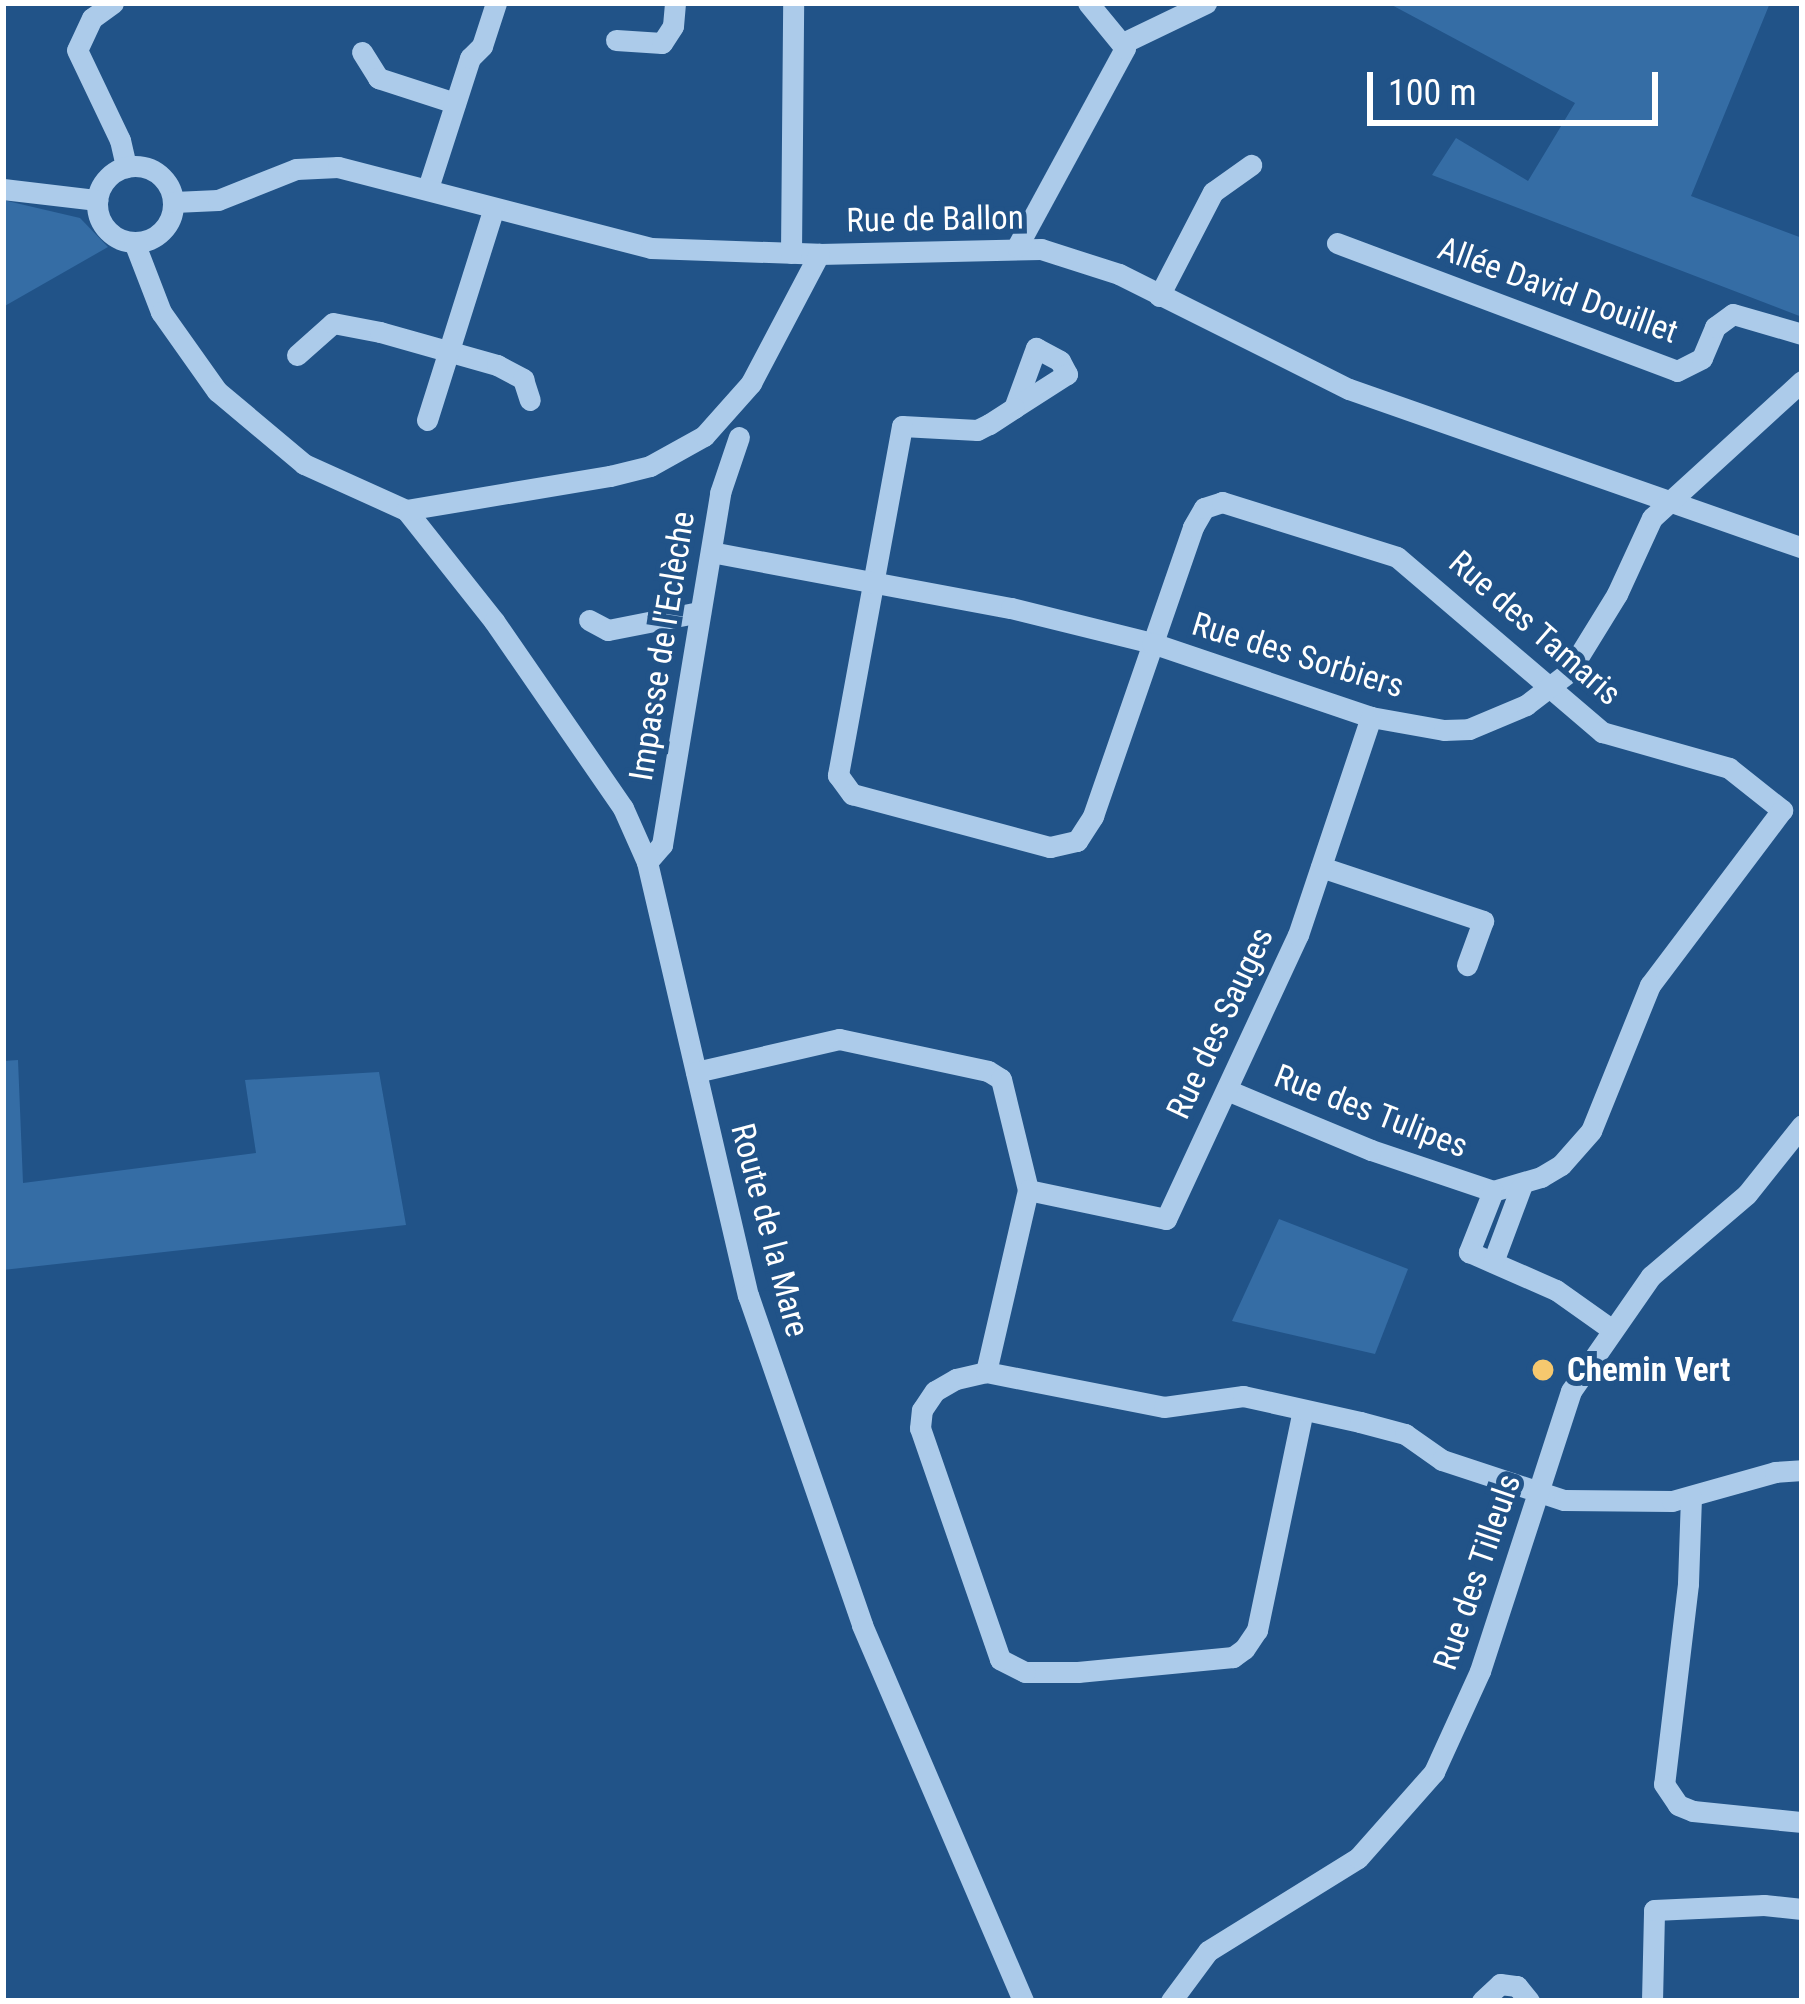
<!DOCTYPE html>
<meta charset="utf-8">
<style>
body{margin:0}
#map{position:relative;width:1805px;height:2004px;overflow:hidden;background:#215388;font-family:"Roboto Condensed",sans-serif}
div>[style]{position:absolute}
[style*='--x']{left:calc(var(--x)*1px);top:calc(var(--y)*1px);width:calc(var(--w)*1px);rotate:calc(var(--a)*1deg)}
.green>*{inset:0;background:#356da5}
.minor>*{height:21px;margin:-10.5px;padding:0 10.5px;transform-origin:10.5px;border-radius:10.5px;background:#accbea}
.minor>.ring{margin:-10.5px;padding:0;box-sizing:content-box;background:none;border:21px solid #accbea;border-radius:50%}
.dots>*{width:33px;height:33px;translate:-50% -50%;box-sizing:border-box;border:6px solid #215388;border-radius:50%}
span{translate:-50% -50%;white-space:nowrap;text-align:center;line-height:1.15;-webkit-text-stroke:10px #215388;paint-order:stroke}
.street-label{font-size:33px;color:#fff}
.poi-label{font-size:33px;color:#fff;font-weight:700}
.left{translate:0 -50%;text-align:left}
.frame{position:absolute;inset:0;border:6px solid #fff;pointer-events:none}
.scale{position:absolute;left:1367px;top:72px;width:291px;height:54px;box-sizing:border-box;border:6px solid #fff;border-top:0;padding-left:15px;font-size:36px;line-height:42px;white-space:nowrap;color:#fff;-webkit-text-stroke:9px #215388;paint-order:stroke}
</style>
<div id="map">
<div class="green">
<div style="clip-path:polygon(1388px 3px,1770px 3px,1691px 196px,1802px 238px,1802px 317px,1432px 175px,1456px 138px,1528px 181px,1575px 103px)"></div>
<div style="clip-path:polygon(3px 200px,80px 218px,108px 247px,3px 307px)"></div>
<div style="clip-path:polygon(18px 1060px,23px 1183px,256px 1153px,245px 1080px,379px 1072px,406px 1225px,3px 1270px,3px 1061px)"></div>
<div style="clip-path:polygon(1279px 1219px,1408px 1269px,1375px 1354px,1232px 1321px)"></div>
</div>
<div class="minor">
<div style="--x:113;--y:3;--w:26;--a:144"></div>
<div style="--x:92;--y:18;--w:35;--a:115"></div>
<div style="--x:77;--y:50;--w:100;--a:64.5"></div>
<div style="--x:120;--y:140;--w:28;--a:77"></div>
<div style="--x:616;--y:40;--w:46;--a:3.7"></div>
<div style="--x:662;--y:43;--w:20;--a:-57"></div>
<div style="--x:673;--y:26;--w:23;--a:-85"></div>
<div style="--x:1125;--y:42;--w:90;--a:-25.7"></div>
<div style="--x:362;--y:52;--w:31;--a:58"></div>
<div style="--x:378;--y:78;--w:81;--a:18"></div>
<div class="ring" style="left:97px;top:166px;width:55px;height:55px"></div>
<div style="--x:428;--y:188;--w:137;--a:-72.1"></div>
<div style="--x:470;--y:58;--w:17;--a:-45"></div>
<div style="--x:482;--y:46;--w:45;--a:-72"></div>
<div style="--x:3;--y:189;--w:95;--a:6.7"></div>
<div style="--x:174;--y:202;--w:44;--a:-2.6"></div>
<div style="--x:218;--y:200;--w:84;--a:-21.7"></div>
<div style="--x:296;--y:169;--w:42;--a:-2.7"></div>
<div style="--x:338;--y:167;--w:323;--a:14.5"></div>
<div style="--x:651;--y:248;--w:168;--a:2"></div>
<div style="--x:819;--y:254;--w:222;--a:-1.3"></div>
<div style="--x:1041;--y:249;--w:82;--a:17.8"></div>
<div style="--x:1119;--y:274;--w:257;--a:26.6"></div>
<div style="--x:1349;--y:389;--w:480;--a:19.3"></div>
<div style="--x:134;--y:242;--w:75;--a:68.9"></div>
<div style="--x:161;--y:312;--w:97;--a:54.7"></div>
<div style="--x:217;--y:391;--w:114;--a:40"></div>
<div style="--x:304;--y:464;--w:112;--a:24.3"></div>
<div style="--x:406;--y:510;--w:142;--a:51.6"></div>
<div style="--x:494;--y:621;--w:227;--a:55.4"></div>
<div style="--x:623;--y:808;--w:59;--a:66"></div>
<div style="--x:647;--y:862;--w:445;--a:76.9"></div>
<div style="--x:748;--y:1295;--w:349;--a:70.9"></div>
<div style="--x:862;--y:1625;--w:409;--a:66.8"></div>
<div style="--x:1337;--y:243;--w:363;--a:20.6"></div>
<div style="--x:1677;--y:371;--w:28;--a:-27"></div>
<div style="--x:1702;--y:358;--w:34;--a:-67"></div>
<div style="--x:1715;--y:327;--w:22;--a:-36"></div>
<div style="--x:1733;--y:314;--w:72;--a:16.2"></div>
<div style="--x:1017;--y:247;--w:226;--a:-61.5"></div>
<div style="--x:1125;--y:48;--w:58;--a:-129.4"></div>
<div style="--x:791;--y:253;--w:250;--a:-89.5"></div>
<div style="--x:1159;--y:296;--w:117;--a:-62.6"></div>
<div style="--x:1213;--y:192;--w:47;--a:-35.4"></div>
<div style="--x:297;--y:355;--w:48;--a:-41.6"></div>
<div style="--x:333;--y:323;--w:48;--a:10.8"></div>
<div style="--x:380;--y:332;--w:122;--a:15.8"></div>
<div style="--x:497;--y:365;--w:30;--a:28"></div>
<div style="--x:523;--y:379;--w:22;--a:72"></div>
<div style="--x:1014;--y:408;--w:64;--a:-69.9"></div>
<div style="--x:1036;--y:348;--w:27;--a:28"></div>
<div style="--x:1060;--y:361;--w:15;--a:62"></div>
<div style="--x:1067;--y:374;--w:63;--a:147.3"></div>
<div style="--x:1014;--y:408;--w:30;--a:147"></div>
<div style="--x:989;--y:424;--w:13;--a:153"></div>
<div style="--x:977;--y:430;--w:75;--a:-176.9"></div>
<div style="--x:902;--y:426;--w:355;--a:100.4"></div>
<div style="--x:838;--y:775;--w:24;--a:54"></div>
<div style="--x:852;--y:794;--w:205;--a:15"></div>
<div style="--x:1050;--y:847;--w:28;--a:-13"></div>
<div style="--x:1077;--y:841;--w:30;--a:-57"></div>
<div style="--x:1093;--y:816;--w:306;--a:-70.9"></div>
<div style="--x:1193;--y:527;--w:22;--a:-60"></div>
<div style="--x:1204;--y:508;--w:19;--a:-18"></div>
<div style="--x:1222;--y:502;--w:183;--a:17.4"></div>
<div style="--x:1397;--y:557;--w:270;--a:40.5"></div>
<div style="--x:1602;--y:732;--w:132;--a:15.8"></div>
<div style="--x:1729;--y:768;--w:68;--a:38.4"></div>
<div style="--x:1782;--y:810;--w:219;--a:127"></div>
<div style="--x:1650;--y:985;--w:157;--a:112"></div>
<div style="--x:1591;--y:1131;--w:45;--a:131.4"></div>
<div style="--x:1561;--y:1165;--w:23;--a:149"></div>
<div style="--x:1541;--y:1177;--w:50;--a:163.7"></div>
<div style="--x:1493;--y:1191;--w:129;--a:-161.4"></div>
<div style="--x:1371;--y:1150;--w:156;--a:-157.4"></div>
<div style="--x:427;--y:420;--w:222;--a:-72.5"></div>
<div style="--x:406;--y:510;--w:207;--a:-9.5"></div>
<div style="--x:610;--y:476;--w:41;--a:-14"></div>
<div style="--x:650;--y:466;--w:62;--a:-29.1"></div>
<div style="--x:704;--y:436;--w:71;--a:-48.4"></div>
<div style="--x:751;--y:383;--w:146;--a:-62.2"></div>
<div style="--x:711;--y:552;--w:305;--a:10.6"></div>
<div style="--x:1011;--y:608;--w:145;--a:13.9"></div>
<div style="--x:1152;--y:643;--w:231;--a:18.7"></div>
<div style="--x:1371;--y:717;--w:74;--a:10.1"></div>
<div style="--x:1444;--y:730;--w:25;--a:-2"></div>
<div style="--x:1469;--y:729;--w:62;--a:-22.8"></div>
<div style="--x:1526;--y:705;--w:54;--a:-37.5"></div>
<div style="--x:1569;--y:672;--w:92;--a:-58.4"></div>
<div style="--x:1617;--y:594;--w:84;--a:-65.3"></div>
<div style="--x:1652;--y:518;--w:203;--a:-42.4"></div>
<div style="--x:589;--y:620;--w:21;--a:28"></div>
<div style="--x:608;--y:630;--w:94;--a:-11.1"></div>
<div style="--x:647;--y:862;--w:23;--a:-49"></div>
<div style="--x:662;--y:845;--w:357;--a:-80.6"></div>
<div style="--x:720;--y:493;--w:59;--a:-71.3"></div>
<div style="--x:1321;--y:867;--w:171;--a:18.4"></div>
<div style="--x:1483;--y:921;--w:47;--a:110"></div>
<div style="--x:696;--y:1072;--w:147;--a:-13"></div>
<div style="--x:839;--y:1039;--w:152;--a:12.1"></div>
<div style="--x:988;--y:1071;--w:15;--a:32"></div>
<div style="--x:1001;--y:1079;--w:114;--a:76.3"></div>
<div style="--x:1028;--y:1190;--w:187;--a:103"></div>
<div style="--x:1028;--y:1190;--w:141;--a:11.9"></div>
<div style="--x:1166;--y:1219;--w:313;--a:-65.1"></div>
<div style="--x:1298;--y:935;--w:230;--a:-71.5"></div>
<div style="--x:1493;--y:1191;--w:66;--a:111.5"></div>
<div style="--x:1469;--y:1252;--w:95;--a:23.6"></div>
<div style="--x:1556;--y:1290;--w:67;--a:35.3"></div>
<div style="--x:1493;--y:1262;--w:80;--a:-69.5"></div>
<div style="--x:1303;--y:1410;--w:225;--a:101.8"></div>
<div style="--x:1257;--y:1630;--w:23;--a:124"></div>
<div style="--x:1244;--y:1649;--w:14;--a:144"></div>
<div style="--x:1233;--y:1657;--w:156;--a:174.5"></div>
<div style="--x:1078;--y:1672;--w:53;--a:180"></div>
<div style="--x:1025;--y:1672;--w:28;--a:-153"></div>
<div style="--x:1000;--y:1659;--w:244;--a:-109.1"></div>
<div style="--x:920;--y:1428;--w:18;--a:-84"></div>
<div style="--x:922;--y:1410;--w:23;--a:-56"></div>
<div style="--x:935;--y:1391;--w:24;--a:-30"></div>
<div style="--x:956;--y:1379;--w:31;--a:-13"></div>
<div style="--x:986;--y:1372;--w:181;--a:11.1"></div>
<div style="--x:1164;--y:1407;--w:80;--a:-7.9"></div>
<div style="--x:1243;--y:1396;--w:120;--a:12.5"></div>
<div style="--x:1360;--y:1422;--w:47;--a:14.9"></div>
<div style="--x:1405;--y:1434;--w:45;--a:35.1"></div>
<div style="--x:1442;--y:1460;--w:128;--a:18.2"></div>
<div style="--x:1564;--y:1500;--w:108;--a:0.5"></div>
<div style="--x:1672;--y:1501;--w:107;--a:-15.7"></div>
<div style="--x:1775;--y:1472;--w:27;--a:-4"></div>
<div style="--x:1691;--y:1497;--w:87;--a:92"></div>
<div style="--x:1688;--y:1584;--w:201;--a:96.8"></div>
<div style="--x:1664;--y:1784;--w:25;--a:56"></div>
<div style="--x:1678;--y:1805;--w:16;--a:22"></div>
<div style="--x:1693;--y:1811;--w:110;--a:5.8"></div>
<div style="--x:1171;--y:2001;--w:62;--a:-53.5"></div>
<div style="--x:1208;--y:1951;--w:176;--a:-31.8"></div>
<div style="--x:1358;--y:1858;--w:115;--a:-48.5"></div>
<div style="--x:1434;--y:1772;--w:111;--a:-65.5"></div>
<div style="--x:1480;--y:1671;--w:294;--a:-72"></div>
<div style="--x:1571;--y:1391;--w:140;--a:-55.2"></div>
<div style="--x:1651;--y:1276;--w:126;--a:-40.5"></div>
<div style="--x:1747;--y:1194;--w:88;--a:-51.4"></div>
<div style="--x:1482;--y:2001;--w:25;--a:-43"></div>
<div style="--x:1500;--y:1984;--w:17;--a:7"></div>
<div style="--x:1517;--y:1986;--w:19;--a:51"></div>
<div style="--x:1652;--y:2001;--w:91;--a:-88.7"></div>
<div style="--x:1654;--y:1910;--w:110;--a:-2.6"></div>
<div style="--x:1764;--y:1905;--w:38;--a:6"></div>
</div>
<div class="dots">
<div style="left:1543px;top:1370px;background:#f6c86e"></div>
</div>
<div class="street-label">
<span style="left:935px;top:219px;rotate:-1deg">Rue de Ballon</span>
<span style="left:1558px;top:290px;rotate:20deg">Allée David Douillet</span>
<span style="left:1535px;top:628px;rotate:41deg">Rue des Tamaris</span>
<span style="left:662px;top:646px;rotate:-81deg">Impasse de l'Eclèche</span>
<span style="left:1298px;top:655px;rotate:17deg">Rue des Sorbiers</span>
<span style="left:1220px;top:1023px;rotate:-65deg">Rue des Sauges</span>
<span style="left:1371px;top:1111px;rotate:21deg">Rue des Tulipes</span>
<span style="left:770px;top:1230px;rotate:75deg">Route de la Mare</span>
<span style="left:1477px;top:1572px;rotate:-71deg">Rue des Tilleuls</span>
</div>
<div class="poi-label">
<span class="left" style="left:1567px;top:1370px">Chemin Vert</span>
</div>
<div class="frame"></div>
<div class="scale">100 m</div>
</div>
